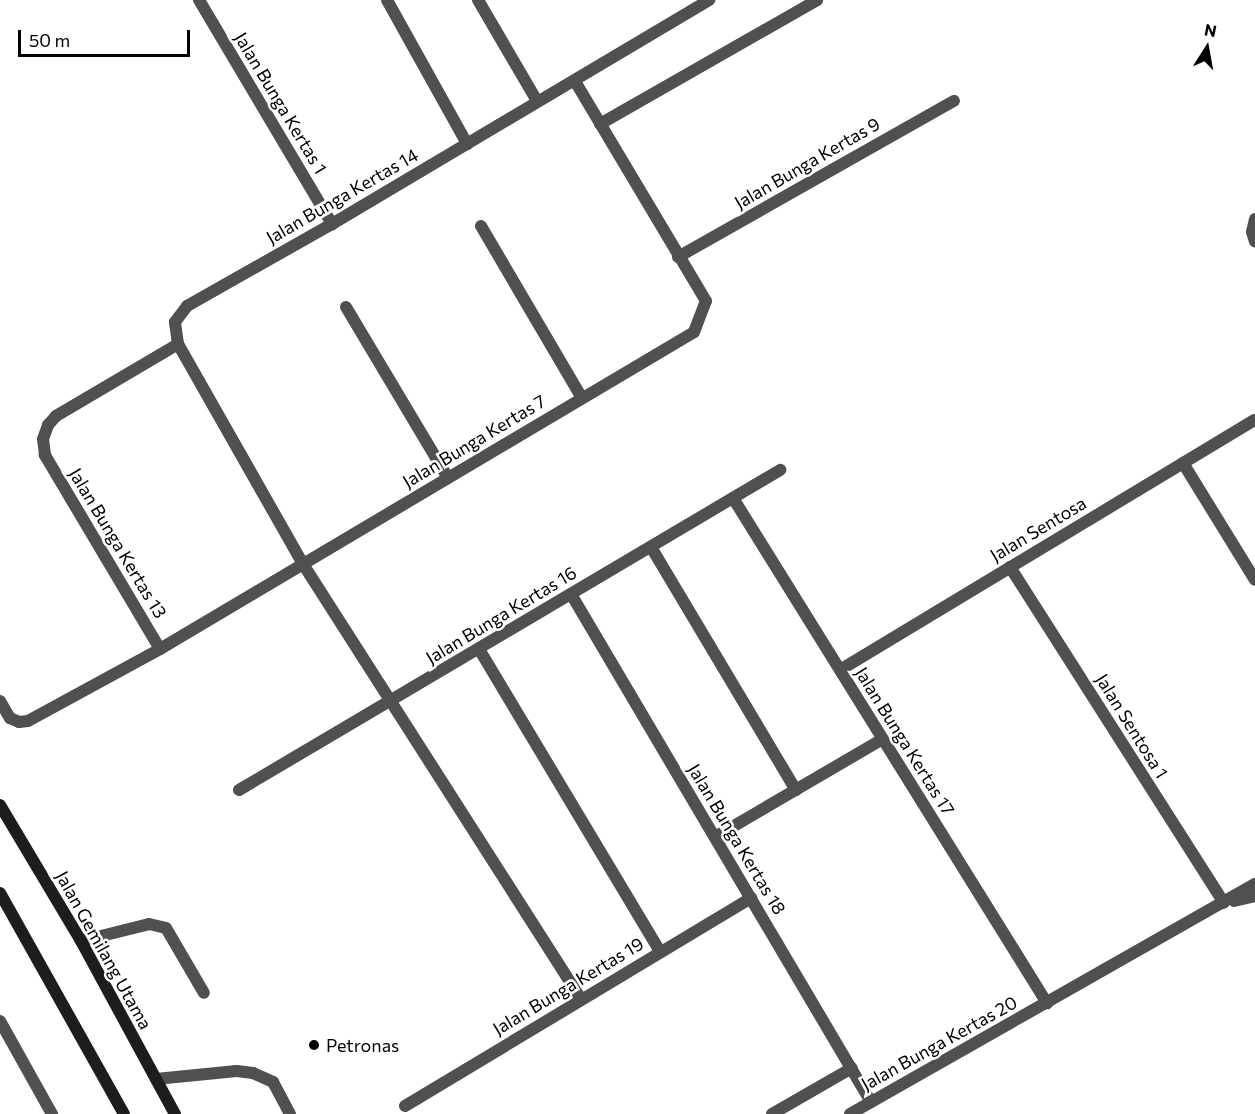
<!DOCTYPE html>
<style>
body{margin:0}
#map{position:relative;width:1255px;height:1114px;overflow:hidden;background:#fff;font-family:Commissioner,sans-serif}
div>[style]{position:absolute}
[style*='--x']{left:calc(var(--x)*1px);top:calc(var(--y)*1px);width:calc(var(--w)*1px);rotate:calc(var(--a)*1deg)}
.service>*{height:12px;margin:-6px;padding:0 6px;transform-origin:6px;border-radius:6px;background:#505050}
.minor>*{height:12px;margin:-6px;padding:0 6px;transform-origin:6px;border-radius:6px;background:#505050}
.secondary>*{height:12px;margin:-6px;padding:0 6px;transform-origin:6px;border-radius:6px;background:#1d1d1d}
.dots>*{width:16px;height:16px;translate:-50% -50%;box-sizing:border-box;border:3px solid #fff;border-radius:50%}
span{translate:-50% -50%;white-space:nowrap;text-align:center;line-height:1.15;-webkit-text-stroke:5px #fff;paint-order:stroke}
.street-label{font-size:18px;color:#000}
.poi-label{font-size:18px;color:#000}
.left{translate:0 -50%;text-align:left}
.north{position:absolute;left:1177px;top:18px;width:60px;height:60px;-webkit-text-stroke:4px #fff;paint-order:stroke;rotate:11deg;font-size:16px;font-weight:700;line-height:24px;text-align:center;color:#000}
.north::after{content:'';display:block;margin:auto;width:21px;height:27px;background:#000;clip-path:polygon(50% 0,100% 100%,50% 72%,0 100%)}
.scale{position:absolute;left:18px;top:30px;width:172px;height:27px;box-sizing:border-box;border:3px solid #000;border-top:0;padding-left:8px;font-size:18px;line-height:21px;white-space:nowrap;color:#000;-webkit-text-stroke:4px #fff;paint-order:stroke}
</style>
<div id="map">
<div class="service">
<div style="--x:478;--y:0;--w:117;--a:59.7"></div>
<div style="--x:479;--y:649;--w:353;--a:59.1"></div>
<div style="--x:81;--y:941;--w:70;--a:-14"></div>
<div style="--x:149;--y:924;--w:17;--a:13"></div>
<div style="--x:166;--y:928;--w:75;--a:59.7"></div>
<div style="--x:156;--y:1079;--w:81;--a:-5.6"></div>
<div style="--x:237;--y:1071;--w:16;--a:7"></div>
<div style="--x:253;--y:1073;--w:22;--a:24"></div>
<div style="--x:273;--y:1082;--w:36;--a:62"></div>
</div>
<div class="minor">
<div style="--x:199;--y:0;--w:261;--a:59.3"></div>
<div style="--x:387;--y:0;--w:165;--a:60.9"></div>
<div style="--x:600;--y:124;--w:250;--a:-29.7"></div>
<div style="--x:1255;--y:219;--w:13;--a:103"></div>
<div style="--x:1252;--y:232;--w:10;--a:73"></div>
<div style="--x:481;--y:226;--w:199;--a:59.6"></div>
<div style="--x:678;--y:257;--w:317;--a:-29.5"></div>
<div style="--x:346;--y:307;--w:199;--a:59.2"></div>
<div style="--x:1183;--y:463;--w:137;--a:58.4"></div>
<div style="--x:733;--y:498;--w:595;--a:58.13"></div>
<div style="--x:651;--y:547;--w:283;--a:59.2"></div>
<div style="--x:1010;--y:567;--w:398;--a:57.5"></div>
<div style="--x:571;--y:594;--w:590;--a:59.44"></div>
<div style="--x:160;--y:649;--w:226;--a:-120.7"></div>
<div style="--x:45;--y:455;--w:16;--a:-97"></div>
<div style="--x:43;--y:439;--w:15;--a:-70"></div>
<div style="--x:48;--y:425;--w:12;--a:-48"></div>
<div style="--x:56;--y:416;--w:142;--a:-30.5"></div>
<div style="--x:840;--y:670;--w:484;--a:-31.1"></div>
<div style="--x:0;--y:701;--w:20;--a:60"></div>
<div style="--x:10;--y:718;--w:10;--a:24"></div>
<div style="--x:19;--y:722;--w:9;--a:-6"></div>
<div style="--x:28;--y:721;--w:150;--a:-28.6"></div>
<div style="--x:160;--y:649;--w:621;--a:-30.69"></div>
<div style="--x:694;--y:332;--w:33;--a:-69"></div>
<div style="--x:706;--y:301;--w:257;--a:-120.8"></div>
<div style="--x:239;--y:790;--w:629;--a:-30.6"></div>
<div style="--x:715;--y:837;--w:194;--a:-30.3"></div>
<div style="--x:1234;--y:901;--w:22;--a:-13"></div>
<div style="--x:581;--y:999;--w:516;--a:-122.58"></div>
<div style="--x:303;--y:564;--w:253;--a:-119.6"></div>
<div style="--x:178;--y:344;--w:22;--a:-98"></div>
<div style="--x:175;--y:322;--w:20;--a:-53"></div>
<div style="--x:187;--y:306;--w:167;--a:-29.5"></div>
<div style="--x:332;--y:224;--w:439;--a:-30.7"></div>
<div style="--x:0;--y:1021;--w:107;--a:60.8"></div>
<div style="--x:405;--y:1106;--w:404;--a:-31"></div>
<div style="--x:772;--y:1114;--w:92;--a:-29.9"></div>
<div style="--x:850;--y:1114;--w:466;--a:-29.6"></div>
</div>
<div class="secondary">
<div style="--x:0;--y:805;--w:158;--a:59.2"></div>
<div style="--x:81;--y:941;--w:197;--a:61.5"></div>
<div style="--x:0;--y:893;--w:253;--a:60.7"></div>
</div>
<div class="dots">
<div style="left:314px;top:1045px;background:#000"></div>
</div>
<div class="street-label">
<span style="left:281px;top:103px;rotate:59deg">Jalan Bunga Kertas 1</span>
<span style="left:807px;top:163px;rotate:-30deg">Jalan Bunga Kertas 9</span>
<span style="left:342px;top:196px;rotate:-30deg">Jalan Bunga Kertas 14</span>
<span style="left:474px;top:441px;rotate:-31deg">Jalan Bunga Kertas 7</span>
<span style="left:1038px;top:529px;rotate:-31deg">Jalan Sentosa</span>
<span style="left:118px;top:543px;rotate:59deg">Jalan Bunga Kertas 13</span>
<span style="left:501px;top:615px;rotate:-31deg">Jalan Bunga Kertas 16</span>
<span style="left:1132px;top:726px;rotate:58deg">Jalan Sentosa 1</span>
<span style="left:905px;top:741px;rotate:58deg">Jalan Bunga Kertas 17</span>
<span style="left:737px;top:839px;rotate:59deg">Jalan Bunga Kertas 18</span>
<span style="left:104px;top:950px;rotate:61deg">Jalan Gemilang Utama</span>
<span style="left:568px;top:986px;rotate:-31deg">Jalan Bunga Kertas 19</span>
<span style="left:939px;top:1043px;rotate:-29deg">Jalan Bunga Kertas 20</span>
</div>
<div class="poi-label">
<span class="left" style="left:326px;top:1045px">Petronas</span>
</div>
<div class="north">N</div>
<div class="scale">50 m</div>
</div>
